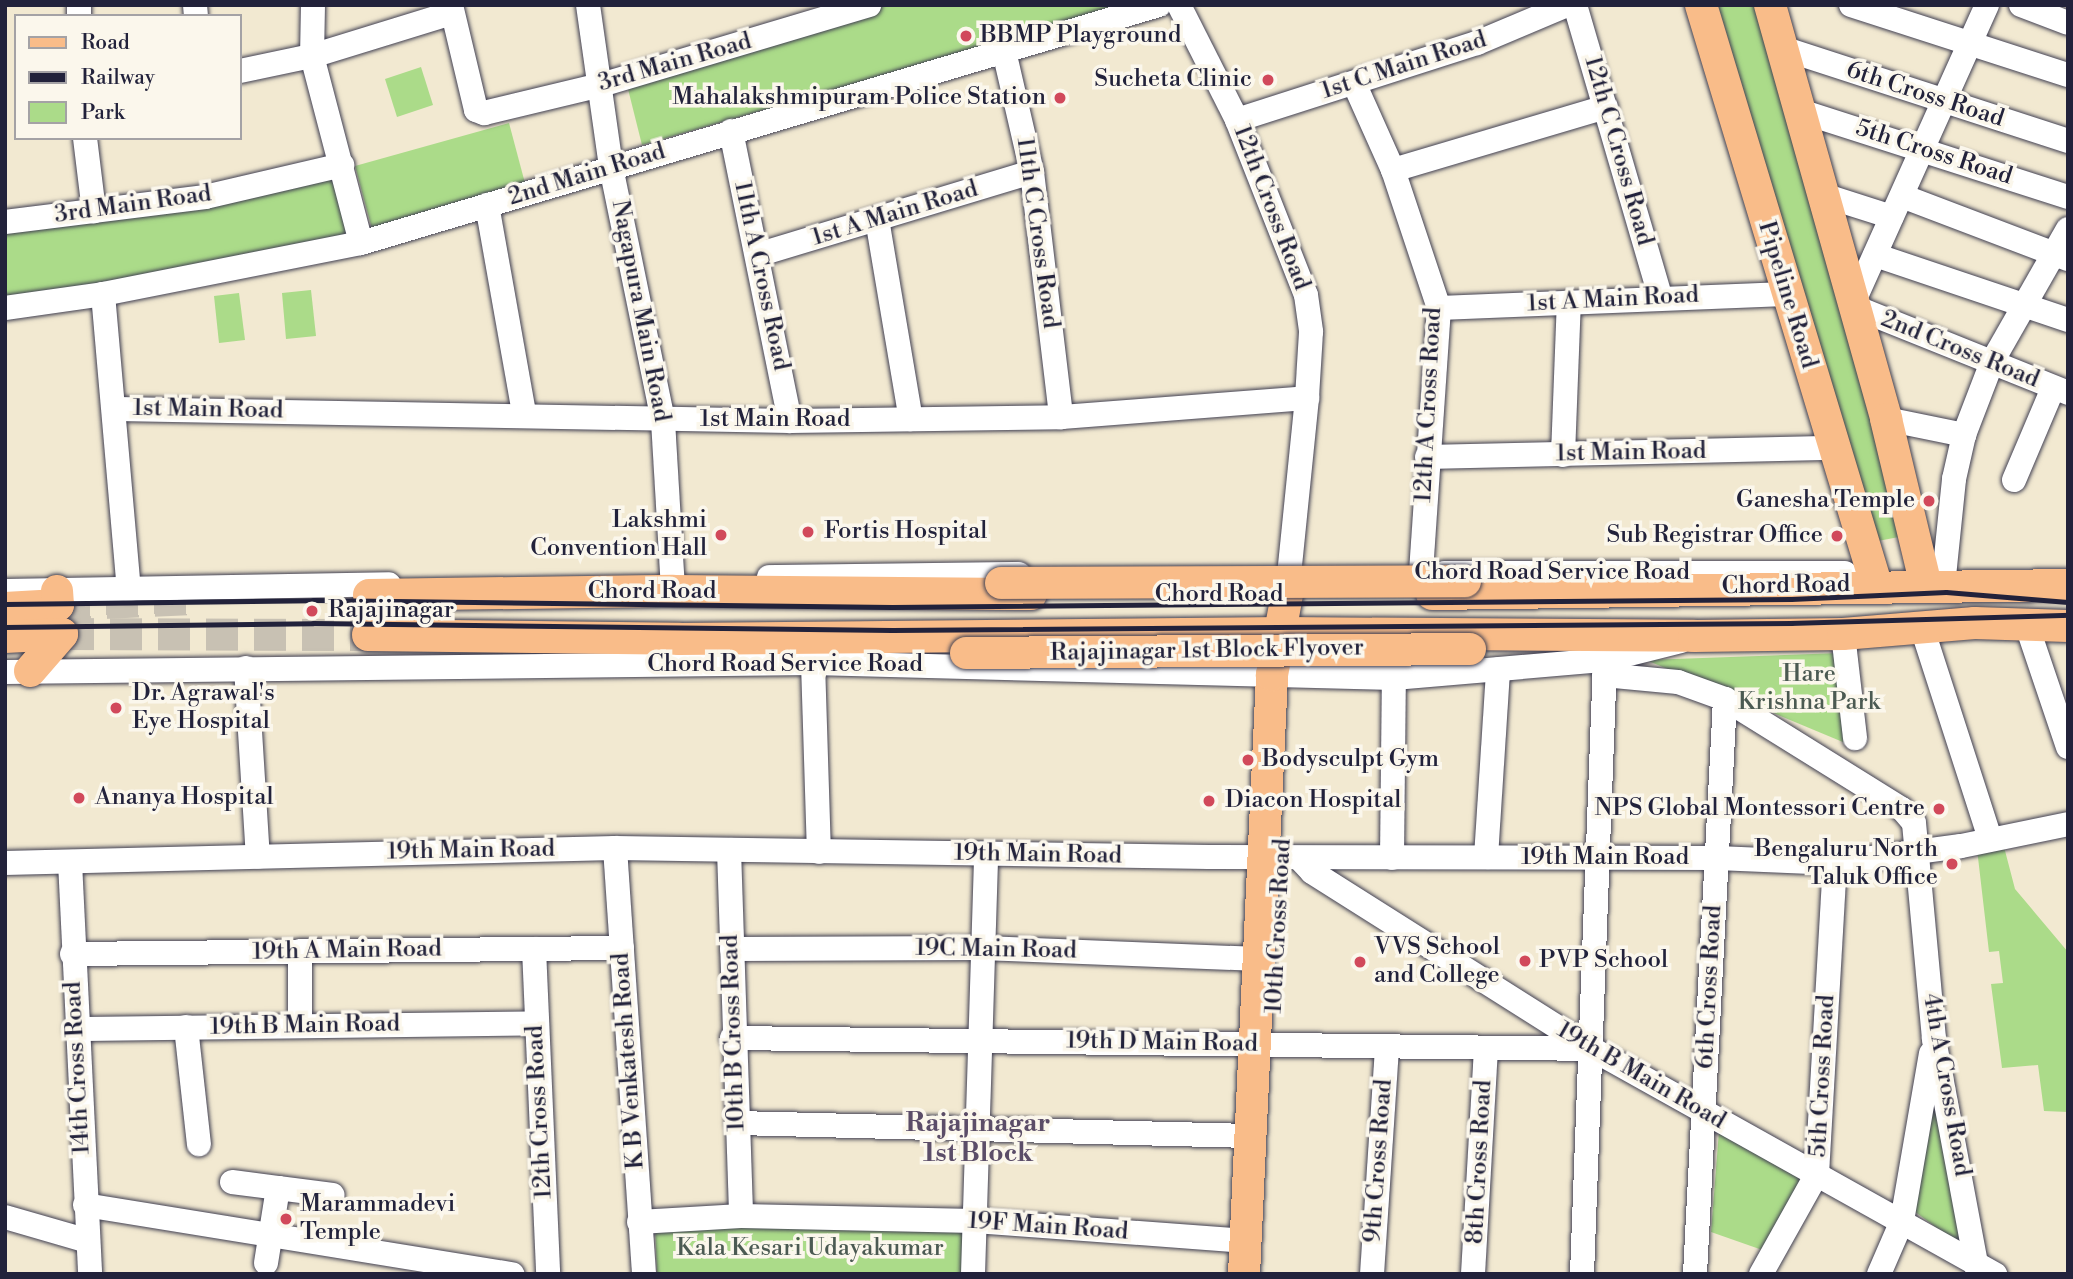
<!DOCTYPE html>
<style>
body{margin:0}
#map{position:relative;width:2073px;height:1279px;overflow:hidden;background:#f2e9d1;font-family:"Libre Bodoni",serif}
div>[style]{position:absolute}
[style*='--x']{left:calc(var(--x)*1px);top:calc(var(--y)*1px);width:calc(var(--w)*1px);rotate:calc(var(--a)*1deg)}
.green>*{inset:0;background:#abdb89}
.major-tunnel>*{height:32px;margin-top:-16px;transform-origin:0;background:repeating-linear-gradient(90deg,#c8c1b3 0 32px,transparent 0 48px)}
.roads{filter:drop-shadow(0 0 2px #414052) drop-shadow(0 0 2px #414052)}
.minor>*{height:24px;margin:-12px;padding:0 12px;transform-origin:12px;border-radius:12px;background:#fff}
.major>*{height:32px;margin:-16px;padding:0 16px;transform-origin:16px;border-radius:16px;background:#f9bc89}
.rail>*{height:5px;margin:-2.5px;padding:0 2.5px;transform-origin:2.5px;border-radius:2.5px;background:#22223b}
.bridges{filter:drop-shadow(0 0 2px #414052) drop-shadow(0 0 2px #414052)}
.major-bridge>*{height:32px;margin:-16px;padding:0 16px;transform-origin:16px;border-radius:16px;background:#f9bc89}
.dots>*{width:19px;height:19px;translate:-50% -50%;box-sizing:border-box;border:4px solid #fbf7ec;border-radius:50%}
span{translate:-50% -50%;white-space:nowrap;text-align:center;line-height:1.15;-webkit-text-stroke:7px #fbf7ec;paint-order:stroke}
.poi-label{font-size:24px;color:#22223b}
.left{translate:0 -50%;text-align:left}
.right{translate:-100% -50%;text-align:right}
.street-label{font-size:24px;color:#22223b}
.park-label{font-size:24px;color:#4b5a52}
.neighbourhood-label{font-size:26px;color:#5b4d68;font-weight:700}
.frame{position:absolute;inset:0;border:7px solid #22223b;pointer-events:none}
.legend{position:absolute;left:14px;top:14px;width:228px;height:126px;box-sizing:border-box;background:#fbf7ec;border:2px solid #a4a2a5;margin:0;padding:9px 12px;list-style:none;font-size:21px;color:#22223b}
.legend li{display:flex;align-items:center;gap:14px;height:35px}
.legend b{width:35px;border:2px solid #a4a2a5}
</style>
<div id="map">
<div class="green">
<div style="clip-path:polygon(889px 5px,1127px 5px,642px 145px,627px 85px)"></div>
<div style="clip-path:polygon(1718px 5px,1757px 5px,1904px 536px,1878px 541px)"></div>
<div style="clip-path:polygon(421px 67px,433px 105px,397px 117px,385px 79px)"></div>
<div style="clip-path:polygon(509px 123px,526px 187px,372px 229px,355px 166px)"></div>
<div style="clip-path:polygon(333px 171px,348px 240px,5px 300px,5px 229px)"></div>
<div style="clip-path:polygon(311px 290px,316px 336px,286px 339px,282px 293px)"></div>
<div style="clip-path:polygon(239px 293px,245px 340px,219px 343px,214px 296px)"></div>
<div style="clip-path:polygon(1840px 653px,1850px 745px,1646px 660px)"></div>
<div style="clip-path:polygon(2003px 843px,2015px 889px,2068px 952px,2068px 1112px,2044px 1111px,2038px 1065px,2002px 1068px,1991px 984px,2003px 983px,1999px 951px,1989px 952px,1977px 849px)"></div>
<div style="clip-path:polygon(1936px 1065px,1972px 1254px,1914px 1211px)"></div>
<div style="clip-path:polygon(1719px 1131px,1805px 1175px,1768px 1252px,1711px 1232px)"></div>
<div style="clip-path:polygon(655px 1226px,965px 1226px,964px 1274px,657px 1274px)"></div>
</div>
<div class="major-tunnel">
<div style="--x:58;--y:605;--w:135;--a:-2.5"></div>
<div style="--x:62;--y:634;--w:306;--a:0.2"></div>
</div>
<div class="roads">
<div class="minor">
<div style="--x:79;--y:5;--w:11;--a:90"></div>
<div style="--x:195;--y:5;--w:11;--a:85"></div>
<div style="--x:313;--y:5;--w:51;--a:91.1"></div>
<div style="--x:312;--y:56;--w:193;--a:75.3"></div>
<div style="--x:451;--y:5;--w:108;--a:76.6"></div>
<div style="--x:476;--y:110;--w:9;--a:21"></div>
<div style="--x:484;--y:113;--w:120;--a:-13.5"></div>
<div style="--x:601;--y:85;--w:280;--a:-16.6"></div>
<div style="--x:588;--y:5;--w:164;--a:81.9"></div>
<div style="--x:611;--y:167;--w:259;--a:78.4"></div>
<div style="--x:663;--y:421;--w:170;--a:86.6"></div>
<div style="--x:1179;--y:5;--w:129;--a:63.2"></div>
<div style="--x:1237;--y:120;--w:188;--a:68.5"></div>
<div style="--x:1306;--y:295;--w:37;--a:82"></div>
<div style="--x:1311;--y:332;--w:66;--a:93.5"></div>
<div style="--x:1307;--y:398;--w:198;--a:95.8"></div>
<div style="--x:1575;--y:5;--w:303;--a:73.7"></div>
<div style="--x:1851;--y:5;--w:228;--a:17.9"></div>
<div style="--x:1987;--y:5;--w:330;--a:114.2"></div>
<div style="--x:1852;--y:306;--w:233;--a:21.9"></div>
<div style="--x:2021;--y:5;--w:50;--a:21"></div>
<div style="--x:1782;--y:48;--w:301;--a:18"></div>
<div style="--x:1004;--y:51;--w:124;--a:77"></div>
<div style="--x:1032;--y:172;--w:247;--a:83.2"></div>
<div style="--x:240;--y:71;--w:74;--a:-11.8"></div>
<div style="--x:312;--y:56;--w:146;--a:-17.1"></div>
<div style="--x:1354;--y:83;--w:95;--a:65.9"></div>
<div style="--x:1393;--y:170;--w:145;--a:71.6"></div>
<div style="--x:1439;--y:308;--w:266;--a:93.9"></div>
<div style="--x:1800;--y:111;--w:281;--a:17.8"></div>
<div style="--x:1237;--y:120;--w:252;--a:-17.8"></div>
<div style="--x:1477;--y:43;--w:98;--a:-22.9"></div>
<div style="--x:731;--y:131;--w:296;--a:78.5"></div>
<div style="--x:85;--y:138;--w:74;--a:83"></div>
<div style="--x:1393;--y:170;--w:222;--a:-16.5"></div>
<div style="--x:1823;--y:195;--w:72;--a:17.7"></div>
<div style="--x:1902;--y:196;--w:178;--a:20.8"></div>
<div style="--x:487;--y:205;--w:211;--a:79.9"></div>
<div style="--x:877;--y:219;--w:203;--a:80.4"></div>
<div style="--x:5;--y:222;--w:202;--a:-7.1"></div>
<div style="--x:205;--y:197;--w:141;--a:-13.1"></div>
<div style="--x:757;--y:255;--w:287;--a:-16.8"></div>
<div style="--x:1875;--y:255;--w:204;--a:18.6"></div>
<div style="--x:103;--y:294;--w:297;--a:85"></div>
<div style="--x:5;--y:308;--w:99;--a:-8.1"></div>
<div style="--x:103;--y:294;--w:263;--a:-11.2"></div>
<div style="--x:361;--y:243;--w:833;--a:-16.61"></div>
<div style="--x:1439;--y:308;--w:347;--a:-2.3"></div>
<div style="--x:117;--y:409;--w:673;--a:1.02"></div>
<div style="--x:790;--y:421;--w:271;--a:-0.8"></div>
<div style="--x:1061;--y:417;--w:247;--a:-4.4"></div>
<div style="--x:1886;--y:419;--w:80;--a:11.6"></div>
<div style="--x:1563;--y:455;--w:153;--a:-87.8"></div>
<div style="--x:1427;--y:457;--w:407;--a:-1.3"></div>
<div style="--x:2014;--y:480;--w:100;--a:-67"></div>
<div style="--x:1444;--y:573;--w:401;--a:0"></div>
<div style="--x:769;--y:577;--w:250;--a:-0.7"></div>
<div style="--x:1943;--y:586;--w:108;--a:-84.1"></div>
<div style="--x:1954;--y:479;--w:45;--a:-77.2"></div>
<div style="--x:1964;--y:435;--w:78;--a:-69"></div>
<div style="--x:1992;--y:362;--w:153;--a:-60.3"></div>
<div style="--x:5;--y:591;--w:384;--a:-1"></div>
<div style="--x:2026;--y:623;--w:131;--a:71.3"></div>
<div style="--x:1922;--y:628;--w:222;--a:72.1"></div>
<div style="--x:1843;--y:634;--w:105;--a:83.4"></div>
<div style="--x:813;--y:663;--w:189;--a:88.2"></div>
<div style="--x:246;--y:668;--w:189;--a:86.4"></div>
<div style="--x:5;--y:672;--w:808;--a:-0.64"></div>
<div style="--x:813;--y:663;--w:581;--a:1.48"></div>
<div style="--x:1394;--y:678;--w:212;--a:-4.9"></div>
<div style="--x:1605;--y:660;--w:78;--a:-14"></div>
<div style="--x:1604;--y:675;--w:74;--a:5.4"></div>
<div style="--x:1678;--y:682;--w:50;--a:19.9"></div>
<div style="--x:1725;--y:699;--w:208;--a:31.9"></div>
<div style="--x:1902;--y:809;--w:18;--a:49"></div>
<div style="--x:1914;--y:823;--w:217;--a:84.7"></div>
<div style="--x:1934;--y:1039;--w:238;--a:79.4"></div>
<div style="--x:615;--y:848;--w:427;--a:86.1"></div>
<div style="--x:729;--y:850;--w:366;--a:88.1"></div>
<div style="--x:1486;--y:857;--w:188;--a:-86.3"></div>
<div style="--x:1299;--y:858;--w:19;--a:47"></div>
<div style="--x:1312;--y:872;--w:331;--a:32.3"></div>
<div style="--x:1592;--y:1049;--w:462;--a:29.2"></div>
<div style="--x:1392;--y:858;--w:180;--a:-89.4"></div>
<div style="--x:70;--y:862;--w:412;--a:87.2"></div>
<div style="--x:5;--y:863;--w:610;--a:-1.41"></div>
<div style="--x:615;--y:848;--w:594;--a:0.87"></div>
<div style="--x:1209;--y:857;--w:508;--a:0.11"></div>
<div style="--x:1717;--y:858;--w:118;--a:2.4"></div>
<div style="--x:1835;--y:863;--w:127;--a:-7.7"></div>
<div style="--x:1961;--y:846;--w:109;--a:-11.6"></div>
<div style="--x:534;--y:949;--w:325;--a:87.5"></div>
<div style="--x:732;--y:949;--w:252;--a:-0.2"></div>
<div style="--x:984;--y:948;--w:275;--a:2.3"></div>
<div style="--x:300;--y:951;--w:75;--a:90"></div>
<div style="--x:72;--y:954;--w:550;--a:-0.63"></div>
<div style="--x:186;--y:1027;--w:118;--a:83.7"></div>
<div style="--x:76;--y:1029;--w:459;--a:-0.7"></div>
<div style="--x:732;--y:1038;--w:860;--a:0.73"></div>
<div style="--x:737;--y:1123;--w:514;--a:1.45"></div>
<div style="--x:232;--y:1182;--w:46;--a:7.4"></div>
<div style="--x:85;--y:1205;--w:433;--a:9.2"></div>
<div style="--x:5;--y:1217;--w:86;--a:16.1"></div>
<div style="--x:639;--y:1222;--w:102;--a:-3.4"></div>
<div style="--x:741;--y:1216;--w:234;--a:1.2"></div>
<div style="--x:975;--y:1221;--w:272;--a:4.2"></div>
<div style="--x:266;--y:1263;--w:76;--a:-80.9"></div>
<div style="--x:278;--y:1188;--w:55;--a:7.3"></div>
<div style="--x:973;--y:1274;--w:419;--a:-88.2"></div>
<div style="--x:1372;--y:1274;--w:227;--a:-86.2"></div>
<div style="--x:1473;--y:1274;--w:224;--a:-86.7"></div>
<div style="--x:1582;--y:1274;--w:614;--a:-87.85"></div>
<div style="--x:1695;--y:1274;--w:576;--a:-87.01"></div>
<div style="--x:1761;--y:1274;--w:115;--a:-60.8"></div>
<div style="--x:1817;--y:1174;--w:312;--a:-86.7"></div>
<div style="--x:1879;--y:1274;--w:58;--a:-66.5"></div>
<div style="--x:1902;--y:1221;--w:170;--a:-80.2"></div>
</div>
<div class="major">
<div style="--x:1701;--y:5;--w:605;--a:73.18"></div>
<div style="--x:1770;--y:5;--w:430;--a:74.3"></div>
<div style="--x:1886;--y:419;--w:172;--a:76.5"></div>
<div style="--x:1432;--y:594;--w:636;--a:-0.81"></div>
<div style="--x:369;--y:595;--w:304;--a:-0.8"></div>
<div style="--x:673;--y:591;--w:358;--a:0.5"></div>
<div style="--x:5;--y:608;--w:53;--a:-3.2"></div>
<div style="--x:58;--y:605;--w:14;--a:-94"></div>
<div style="--x:368;--y:635;--w:311;--a:0.7"></div>
<div style="--x:679;--y:639;--w:604;--a:-0.57"></div>
<div style="--x:1283;--y:633;--w:411;--a:0.4"></div>
<div style="--x:1694;--y:636;--w:149;--a:-0.8"></div>
<div style="--x:1843;--y:634;--w:132;--a:-4.8"></div>
<div style="--x:1975;--y:623;--w:93;--a:1.8"></div>
<div style="--x:5;--y:637;--w:57;--a:-3"></div>
<div style="--x:30;--y:671;--w:49;--a:-49.1"></div>
<div style="--x:1244;--y:1274;--w:600;--a:-87.32"></div>
<div style="--x:1272;--y:675;--w:81;--a:-79.4"></div>
</div>
</div>
<div class="rail">
<div style="--x:5;--y:604;--w:308;--a:-0.7"></div>
<div style="--x:313;--y:600;--w:579;--a:0.69"></div>
<div style="--x:892;--y:607;--w:899;--a:-0.51"></div>
<div style="--x:1791;--y:599;--w:155;--a:-2.6"></div>
<div style="--x:1946;--y:592;--w:122;--a:4.7"></div>
<div style="--x:5;--y:627;--w:308;--a:-0.7"></div>
<div style="--x:313;--y:623;--w:579;--a:0.69"></div>
<div style="--x:892;--y:630;--w:900;--a:-0.45"></div>
<div style="--x:1792;--y:623;--w:276;--a:-1.7"></div>
</div>
<div class="bridges">
<div class="major-bridge">
<div style="--x:1001;--y:583;--w:464;--a:-0.2"></div>
<div style="--x:966;--y:653;--w:504;--a:-0.45"></div>
</div>
</div>
<div class="dots">
<div style="left:966px;top:36px;background:#d1495b"></div>
<div style="left:1268px;top:80px;background:#d1495b"></div>
<div style="left:1060px;top:98px;background:#d1495b"></div>
<div style="left:1929px;top:501px;background:#d1495b"></div>
<div style="left:808px;top:532px;background:#d1495b"></div>
<div style="left:721px;top:535px;background:#d1495b"></div>
<div style="left:1837px;top:536px;background:#d1495b"></div>
<div style="left:312px;top:611px;background:#d1495b"></div>
<div style="left:116px;top:708px;background:#d1495b"></div>
<div style="left:1248px;top:760px;background:#d1495b"></div>
<div style="left:79px;top:798px;background:#d1495b"></div>
<div style="left:1209px;top:801px;background:#d1495b"></div>
<div style="left:1939px;top:809px;background:#d1495b"></div>
<div style="left:1952px;top:864px;background:#d1495b"></div>
<div style="left:1525px;top:961px;background:#d1495b"></div>
<div style="left:1360px;top:962px;background:#d1495b"></div>
<div style="left:286px;top:1219px;background:#d1495b"></div>
</div>
<div class="poi-label">
<span class="left" style="left:980px;top:36px">BBMP Playground</span>
<span class="right" style="left:1252px;top:80px">Sucheta Clinic</span>
<span class="right" style="left:1046px;top:98px">Mahalakshmipuram Police Station</span>
<span class="right" style="left:1915px;top:501px">Ganesha Temple</span>
<span class="right" style="left:707px;top:535px">Lakshmi<br>Convention Hall</span>
<span class="left" style="left:824px;top:532px">Fortis Hospital</span>
<span class="right" style="left:1823px;top:536px">Sub Registrar Office</span>
<span class="left" style="left:328px;top:611px">Rajajinagar</span>
<span class="left" style="left:132px;top:708px">Dr. Agrawal's<br>Eye Hospital</span>
<span class="left" style="left:1262px;top:760px">Bodysculpt Gym</span>
<span class="left" style="left:95px;top:798px">Ananya Hospital</span>
<span class="left" style="left:1225px;top:801px">Diacon Hospital</span>
<span class="right" style="left:1925px;top:809px">NPS Global Montessori Centre</span>
<span class="right" style="left:1938px;top:864px">Bengaluru North<br>Taluk Office</span>
<span class="left" style="left:1374px;top:962px">VVS School<br>and College</span>
<span class="left" style="left:1539px;top:961px">PVP School</span>
<span class="left" style="left:300px;top:1219px">Marammadevi<br>Temple</span>
</div>
<div class="street-label">
<span style="left:675px;top:63px;rotate:-16deg">3rd Main Road</span>
<span style="left:1404px;top:66px;rotate:-18deg">1st C Main Road</span>
<span style="left:1925px;top:95px;rotate:18deg">6th Cross Road</span>
<span style="left:1618px;top:151px;rotate:74deg">12th C Cross Road</span>
<span style="left:1934px;top:153px;rotate:18deg">5th Cross Road</span>
<span style="left:587px;top:175px;rotate:-17deg">2nd Main Road</span>
<span style="left:133px;top:205px;rotate:-8deg">3rd Main Road</span>
<span style="left:1271px;top:208px;rotate:69deg">12th Cross Road</span>
<span style="left:895px;top:214px;rotate:-17deg">1st A Main Road</span>
<span style="left:1037px;top:233px;rotate:82deg">11th C Cross Road</span>
<span style="left:761px;top:276px;rotate:78deg">11th A Cross Road</span>
<span style="left:1787px;top:295px;rotate:73deg">Pipeline Road</span>
<span style="left:1613px;top:300px;rotate:-3deg">1st A Main Road</span>
<span style="left:640px;top:311px;rotate:79deg">Nagapura Main Road</span>
<span style="left:1960px;top:350px;rotate:22deg">2nd Cross Road</span>
<span style="left:1429px;top:405px;rotate:-87deg">12th A Cross Road</span>
<span style="left:208px;top:410px;rotate:1deg">1st Main Road</span>
<span style="left:775px;top:420px">1st Main Road</span>
<span style="left:1631px;top:453px;rotate:-1deg">1st Main Road</span>
<span style="left:1552px;top:573px">Chord Road Service Road</span>
<span style="left:1786px;top:586px;rotate:-1deg">Chord Road</span>
<span style="left:652px;top:592px">Chord Road</span>
<span style="left:1219px;top:595px">Chord Road</span>
<span style="left:1207px;top:651px;rotate:-1deg">Rajajinagar 1st Block Flyover</span>
<span style="left:785px;top:665px">Chord Road Service Road</span>
<span style="left:471px;top:851px;rotate:-1deg">19th Main Road</span>
<span style="left:1038px;top:855px;rotate:1deg">19th Main Road</span>
<span style="left:1605px;top:858px">19th Main Road</span>
<span style="left:1279px;top:926px;rotate:-87deg">10th Cross Road</span>
<span style="left:996px;top:950px;rotate:1deg">19C Main Road</span>
<span style="left:347px;top:951px;rotate:-1deg">19th A Main Road</span>
<span style="left:1710px;top:987px;rotate:-87deg">6th Cross Road</span>
<span style="left:305px;top:1026px;rotate:-1deg">19th B Main Road</span>
<span style="left:734px;top:1033px;rotate:-92deg">10th B Cross Road</span>
<span style="left:1162px;top:1043px;rotate:1deg">19th D Main Road</span>
<span style="left:629px;top:1061px;rotate:-94deg">K B Venkatesh Road</span>
<span style="left:78px;top:1068px;rotate:-93deg">14th Cross Road</span>
<span style="left:1641px;top:1076px;rotate:30deg">19th B Main Road</span>
<span style="left:1823px;top:1076px;rotate:-87deg">5th Cross Road</span>
<span style="left:1946px;top:1085px;rotate:80deg">4th A Cross Road</span>
<span style="left:540px;top:1112px;rotate:-93deg">12th Cross Road</span>
<span style="left:1379px;top:1161px;rotate:-86deg">9th Cross Road</span>
<span style="left:1480px;top:1162px;rotate:-87deg">8th Cross Road</span>
<span style="left:1048px;top:1227px;rotate:4deg">19F Main Road</span>
</div>
<div class="park-label">
<span style="left:1809px;top:689px">Hare<br>Krishna Park</span>
<span style="left:810px;top:1249px">Kala Kesari Udayakumar</span>
</div>
<div class="neighbourhood-label">
<span style="left:978px;top:1139px">Rajajinagar<br>1st Block</span>
</div>
<div class="frame"></div>
<ul class="legend">
<li><b style="height:9px;background:#f9bc89"></b>Road</li>
<li><b style="height:9px;background:#22223b"></b>Railway</li>
<li><b style="height:19px;background:#abdb89"></b>Park</li>
</ul>
</div>
